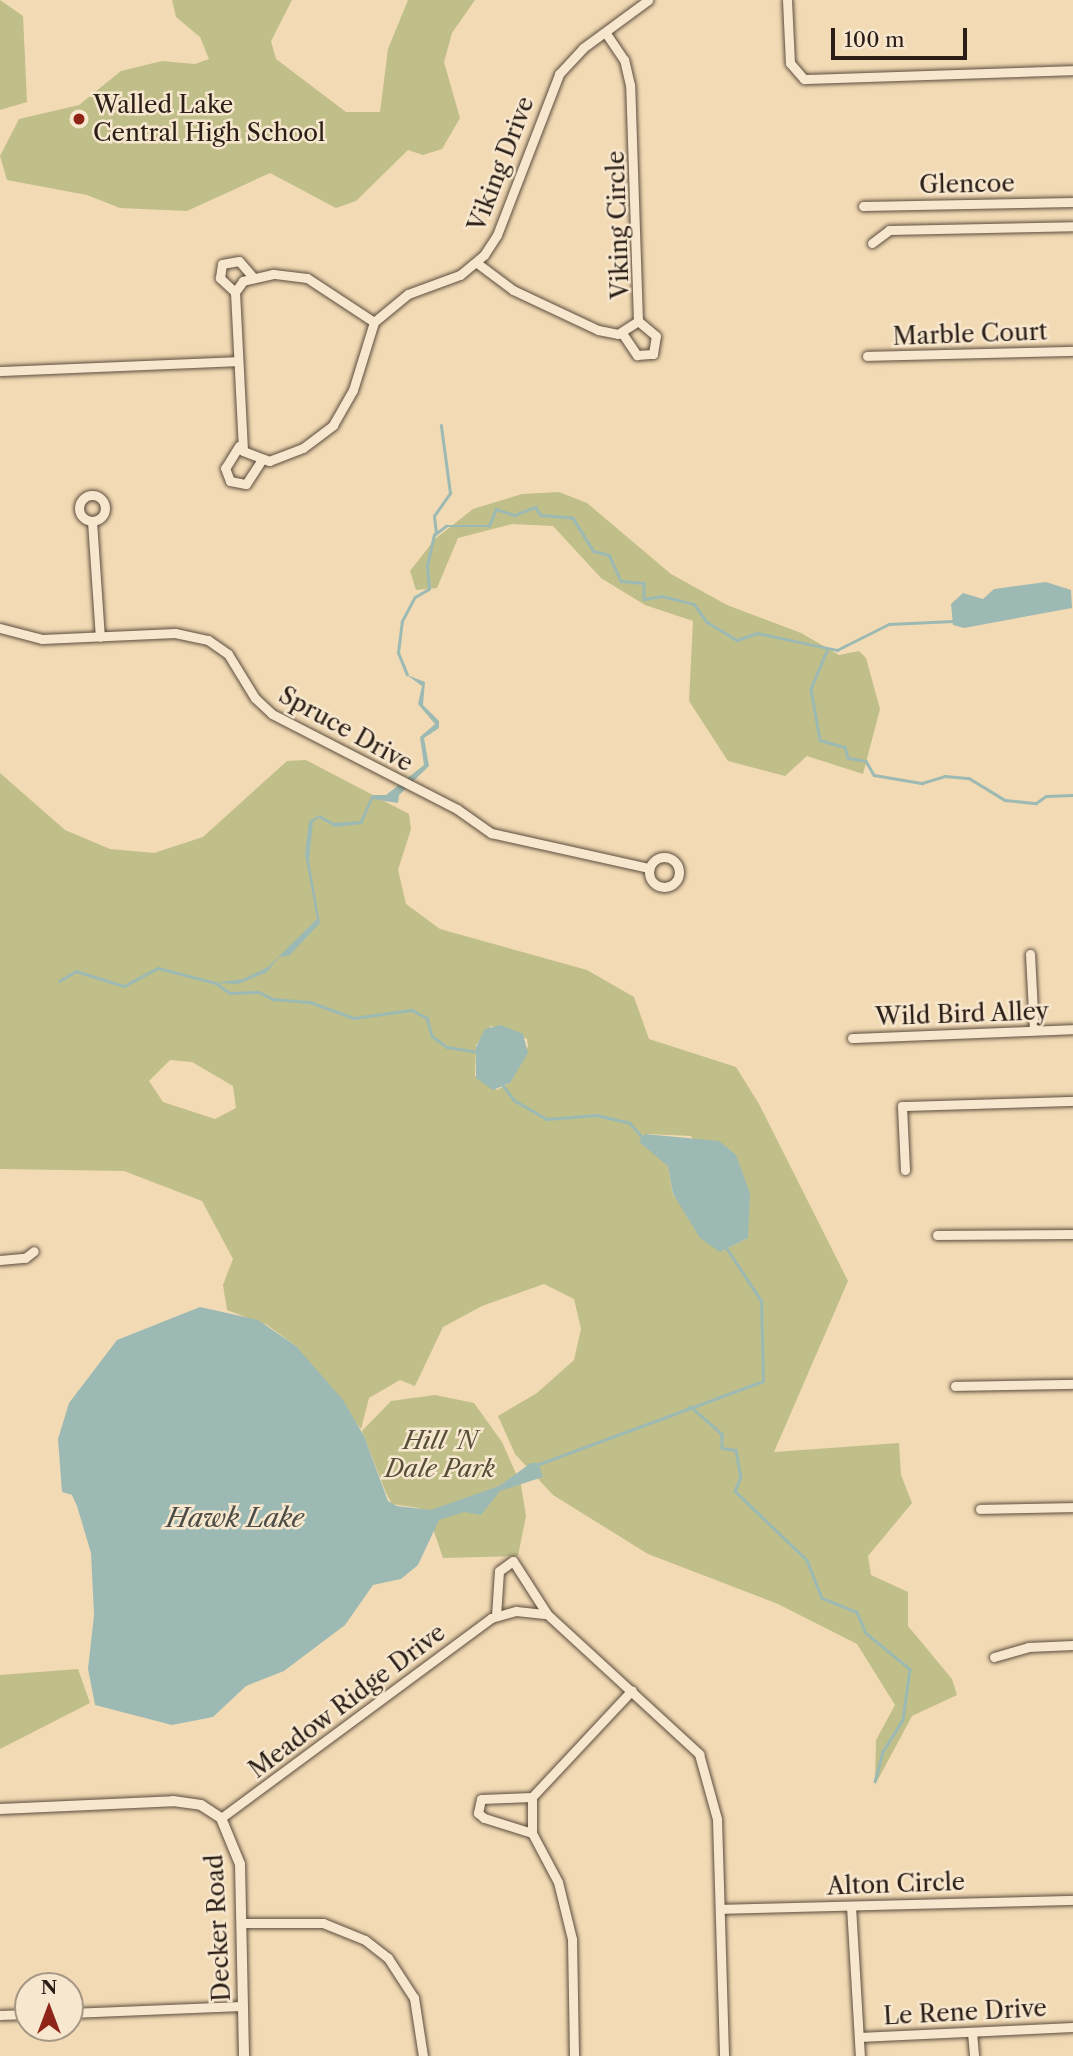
<!DOCTYPE html>
<style>
body{margin:0}
#map{position:relative;width:1073px;height:2056px;overflow:hidden;background:#f2dab4;font-family:"Libre Caslon Text",serif}
div>[style]{position:absolute}
[style*='--x']{left:calc(var(--x)*1px);top:calc(var(--y)*1px);width:calc(var(--w)*1px);rotate:calc(var(--a)*1deg)}
.green>*{inset:0;background:#c0be89}
.water>*{inset:0;background:#9cbab3}
.stream>*{height:2.5px;margin:-1.25px;padding:0 1.25px;transform-origin:1.25px;border-radius:1.25px;background:#9cbab3}
.roads{filter:drop-shadow(0 0 2px #5c4d3e) drop-shadow(0 0 2px #5c4d3e)}
.minor>*{height:9px;margin:-4.5px;padding:0 4.5px;transform-origin:4.5px;border-radius:4.5px;background:#f7e7ce}
.minor>.ring{margin:-4.5px;padding:0;box-sizing:content-box;background:none;border:9px solid #f7e7ce;border-radius:50%}
.tertiary>*{height:10px;margin:-5px;padding:0 5px;transform-origin:5px;border-radius:5px;background:#f7e7ce}
.dots>*{width:19px;height:19px;translate:-50% -50%;box-sizing:border-box;border:4px solid #f7e7ce;border-radius:50%}
span{translate:-50% -50%;white-space:nowrap;text-align:center;line-height:1.15;-webkit-text-stroke:5px #f7e7ce;paint-order:stroke}
.poi-label{font-size:24px;color:#2a1e17}
.left{translate:0 -50%;text-align:left}
.street-label{font-size:24px;color:#2a1e17}
.park-label{font-size:24px;color:#574e39;font-style:italic}
.water-label{font-size:26px;color:#4c4d46;font-style:italic}
.north{position:absolute;left:14px;top:1972px;width:70px;height:70px;box-sizing:border-box;background:#f7e7ce;border:2px solid #a59785;border-radius:50%;rotate:0deg;font-size:19px;font-weight:700;line-height:28px;text-align:center;color:#2a1e17}
.north::after{content:'';display:block;margin:auto;width:24px;height:32px;background:#8f2418;clip-path:polygon(50% 0,100% 100%,50% 72%,0 100%)}
.scale{position:absolute;left:831px;top:28px;width:136px;height:32px;box-sizing:border-box;border:4px solid #2a1e17;border-top:0;padding-left:9px;font-size:21px;line-height:24px;white-space:nowrap;color:#2a1e17;-webkit-text-stroke:5px #f7e7ce;paint-order:stroke}
</style>
<div id="map">
<div class="green">
<div style="clip-path:polygon(0 0,23px 16px,27px 102px,0 110px)"></div>
<div style="clip-path:polygon(172px 0,292px 0,271px 41px,276px 59px,346px 112px,380px 112px,388px 49px,408px 0,475px 0,452px 33px,444px 62px,460px 118px,442px 149px,423px 155px,408px 150px,356px 201px,336px 208px,270px 173px,187px 211px,120px 208px,87px 195px,7px 180px,0 156px,19px 119px,79px 105px,121px 71px,162px 61px,195px 64px,209px 59px,200px 37px,176px 17px)"></div>
<div style="clip-path:polygon(559px 492px,587px 503px,671px 574px,727px 605px,801px 633px,839px 655px,859px 651px,866px 658px,880px 709px,863px 774px,807px 756px,785px 776px,728px 761px,689px 701px,693px 621px,645px 605px,601px 578px,553px 526px,512px 524px,458px 538px,437px 588px,416px 590px,410px 571px,435px 539px,473px 509px,522px 494px)"></div>
<div style="clip-path:polygon(evenodd,306px 760px,409px 814px,411px 829px,398px 870px,406px 904px,440px 929px,587px 970px,634px 997px,649px 1039px,736px 1067px,759px 1104px,848px 1281px,774px 1452px,899px 1443px,901px 1475px,912px 1503px,868px 1556px,871px 1575px,908px 1592px,908px 1626px,952px 1679px,957px 1695px,912px 1716px,875px 1785px,876px 1740px,895px 1705px,857px 1644px,778px 1604px,648px 1554px,553px 1495px,515px 1454px,498px 1416px,537px 1393px,574px 1360px,581px 1329px,574px 1299px,544px 1284px,482px 1306px,443px 1327px,415px 1386px,400px 1380px,369px 1398px,361px 1429px,296px 1346px,267px 1325px,227px 1310px,223px 1285px,233px 1259px,202px 1201px,124px 1171px,0 1169px,0 773px,65px 830px,110px 849px,154px 853px,203px 837px,287px 761px,306px 760px,491px 1026px,527px 1039px,528px 1046px,510px 1083px,497px 1090px,475px 1076px,476px 1045px,491px 1026px,306px 760px,170px 1060px,192px 1062px,233px 1086px,236px 1108px,215px 1119px,163px 1102px,149px 1081px,170px 1060px,306px 760px,647px 1134px,691px 1136px,746px 1239px,722px 1251px,673px 1195px,668px 1166px,647px 1134px)"></div>
<div style="clip-path:polygon(435px 1395px,474px 1403px,502px 1442px,521px 1485px,526px 1516px,518px 1556px,443px 1558px,429px 1517px,419px 1508px,392px 1504px,386px 1493px,362px 1431px,391px 1401px)"></div>
<div style="clip-path:polygon(78px 1669px,90px 1703px,0 1749px,0 1675px)"></div>
</div>
<div class="water">
<div style="clip-path:polygon(1046px 582px,1071px 590px,1072px 608px,964px 628px,953px 625px,951px 604px,963px 593px,983px 599px,994px 589px)"></div>
<div style="clip-path:polygon(407px 675px,425px 682px,423px 705px,439px 721px,439px 728px,424px 738px,429px 766px,399px 795px,398px 803px,373px 799px,362px 824px,335px 827px,319px 818px,313px 822px,309px 860px,320px 923px,289px 956px,279px 957px,267px 972px,238px 984px,214px 983px,243px 979px,268px 967px,317px 919px,305px 854px,309px 821px,320px 815px,334px 823px,360px 821px,372px 795px,386px 795px,424px 765px,420px 737px,435px 724px,418px 704px,422px 686px)"></div>
<div style="clip-path:polygon(501px 1025px,523px 1034px,528px 1053px,510px 1083px,493px 1090px,476px 1078px,476px 1047px,485px 1029px)"></div>
<div style="clip-path:polygon(645px 1134px,719px 1141px,736px 1155px,750px 1193px,748px 1238px,720px 1252px,700px 1238px,673px 1194px,668px 1166px,639px 1142px)"></div>
<div style="clip-path:polygon(200px 1307px,258px 1320px,296px 1346px,343px 1400px,364px 1436px,388px 1501px,397px 1506px,431px 1510px,499px 1486px,531px 1463px,538px 1463px,543px 1477px,500px 1491px,481px 1515px,464px 1512px,439px 1520px,418px 1565px,401px 1579px,373px 1585px,345px 1625px,284px 1671px,246px 1686px,213px 1717px,172px 1725px,95px 1705px,88px 1669px,94px 1615px,91px 1553px,77px 1506px,72px 1495px,62px 1492px,58px 1439px,69px 1403px,117px 1340px)"></div>
</div>
<div class="stream">
<div style="--x:436;--y:533;--w:17;--a:-97"></div>
<div style="--x:434;--y:516;--w:28;--a:-55"></div>
<div style="--x:450;--y:493;--w:68;--a:-97.7"></div>
<div style="--x:827;--y:651;--w:41;--a:112.8"></div>
<div style="--x:811;--y:689;--w:52;--a:80"></div>
<div style="--x:820;--y:740;--w:26;--a:16"></div>
<div style="--x:845;--y:747;--w:11;--a:75"></div>
<div style="--x:848;--y:758;--w:18;--a:9"></div>
<div style="--x:866;--y:761;--w:16;--a:60"></div>
<div style="--x:874;--y:775;--w:49;--a:9.5"></div>
<div style="--x:922;--y:783;--w:24;--a:-17"></div>
<div style="--x:945;--y:776;--w:24;--a:5"></div>
<div style="--x:969;--y:778;--w:42;--a:31.4"></div>
<div style="--x:1005;--y:800;--w:31;--a:6"></div>
<div style="--x:1036;--y:803;--w:12;--a:-35"></div>
<div style="--x:1046;--y:796;--w:27;--a:-2"></div>
<div style="--x:407;--y:675;--w:24;--a:-112"></div>
<div style="--x:398;--y:653;--w:32;--a:-83"></div>
<div style="--x:402;--y:621;--w:27;--a:-62"></div>
<div style="--x:415;--y:597;--w:16;--a:-30"></div>
<div style="--x:429;--y:589;--w:24;--a:-95"></div>
<div style="--x:427;--y:565;--w:31;--a:-77"></div>
<div style="--x:434;--y:535;--w:15;--a:-37"></div>
<div style="--x:446;--y:526;--w:43;--a:0"></div>
<div style="--x:489;--y:526;--w:18;--a:-68"></div>
<div style="--x:496;--y:509;--w:20;--a:18"></div>
<div style="--x:515;--y:515;--w:22;--a:-22"></div>
<div style="--x:535;--y:507;--w:10;--a:53"></div>
<div style="--x:541;--y:515;--w:32;--a:5"></div>
<div style="--x:573;--y:518;--w:39;--a:58"></div>
<div style="--x:594;--y:551;--w:16;--a:15"></div>
<div style="--x:609;--y:555;--w:29;--a:65"></div>
<div style="--x:621;--y:581;--w:23;--a:5"></div>
<div style="--x:644;--y:583;--w:16;--a:90"></div>
<div style="--x:644;--y:599;--w:18;--a:-9"></div>
<div style="--x:662;--y:596;--w:33;--a:14"></div>
<div style="--x:694;--y:604;--w:22;--a:54"></div>
<div style="--x:707;--y:622;--w:35;--a:31"></div>
<div style="--x:737;--y:640;--w:21;--a:-19"></div>
<div style="--x:757;--y:633;--w:82;--a:12"></div>
<div style="--x:837;--y:650;--w:58;--a:-26.6"></div>
<div style="--x:889;--y:624;--w:64;--a:-2.7"></div>
<div style="--x:59;--y:981;--w:20;--a:-30"></div>
<div style="--x:76;--y:971;--w:50;--a:17.4"></div>
<div style="--x:124;--y:986;--w:38;--a:-28"></div>
<div style="--x:158;--y:968;--w:60;--a:14.5"></div>
<div style="--x:216;--y:983;--w:17;--a:36"></div>
<div style="--x:230;--y:993;--w:29;--a:-2"></div>
<div style="--x:259;--y:992;--w:16;--a:27"></div>
<div style="--x:273;--y:999;--w:37;--a:5"></div>
<div style="--x:310;--y:1002;--w:47;--a:20"></div>
<div style="--x:354;--y:1018;--w:59;--a:-7.9"></div>
<div style="--x:412;--y:1010;--w:17;--a:28"></div>
<div style="--x:427;--y:1018;--w:19;--a:74"></div>
<div style="--x:432;--y:1036;--w:19;--a:36"></div>
<div style="--x:447;--y:1047;--w:30;--a:9"></div>
<div style="--x:502;--y:1084;--w:20;--a:53"></div>
<div style="--x:514;--y:1100;--w:38;--a:30"></div>
<div style="--x:547;--y:1119;--w:49;--a:-4.7"></div>
<div style="--x:596;--y:1115;--w:35;--a:13"></div>
<div style="--x:630;--y:1123;--w:21;--a:49"></div>
<div style="--x:690;--y:1406;--w:43;--a:41.2"></div>
<div style="--x:722;--y:1434;--w:14;--a:90"></div>
<div style="--x:722;--y:1448;--w:14;--a:8"></div>
<div style="--x:736;--y:1450;--w:27;--a:80"></div>
<div style="--x:741;--y:1477;--w:15;--a:113"></div>
<div style="--x:735;--y:1491;--w:100;--a:43.8"></div>
<div style="--x:807;--y:1560;--w:41;--a:68.5"></div>
<div style="--x:822;--y:1598;--w:38;--a:22"></div>
<div style="--x:857;--y:1612;--w:23;--a:67"></div>
<div style="--x:866;--y:1633;--w:57;--a:39.3"></div>
<div style="--x:910;--y:1669;--w:51;--a:97.8"></div>
<div style="--x:903;--y:1720;--w:38;--a:122"></div>
<div style="--x:883;--y:1752;--w:30;--a:105"></div>
<div style="--x:539;--y:1464;--w:239;--a:-20.3"></div>
<div style="--x:763;--y:1381;--w:80;--a:-91.4"></div>
<div style="--x:761;--y:1301;--w:64;--a:-123.4"></div>
</div>
<div class="roads">
<div class="minor">
<div style="--x:787;--y:0;--w:63;--a:87.3"></div>
<div style="--x:790;--y:63;--w:21;--a:49"></div>
<div style="--x:804;--y:79;--w:269;--a:-1.9"></div>
<div style="--x:863;--y:206;--w:210;--a:-1.1"></div>
<div style="--x:872;--y:243;--w:21;--a:-37"></div>
<div style="--x:889;--y:230;--w:184;--a:-1.2"></div>
<div style="--x:477;--y:263;--w:45;--a:36.9"></div>
<div style="--x:513;--y:290;--w:94;--a:25.2"></div>
<div style="--x:598;--y:330;--w:20;--a:11"></div>
<div style="--x:618;--y:334;--w:24;--a:-33"></div>
<div style="--x:638;--y:321;--w:236;--a:-91.9"></div>
<div style="--x:630;--y:85;--w:26;--a:-103"></div>
<div style="--x:624;--y:60;--w:32;--a:-124"></div>
<div style="--x:235;--y:292;--w:21;--a:-137"></div>
<div style="--x:220;--y:278;--w:14;--a:-82"></div>
<div style="--x:222;--y:264;--w:17;--a:-10"></div>
<div style="--x:239;--y:261;--w:21;--a:49"></div>
<div style="--x:374;--y:322;--w:80;--a:-146.7"></div>
<div style="--x:307;--y:278;--w:34;--a:-173"></div>
<div style="--x:273;--y:274;--w:31;--a:167"></div>
<div style="--x:243;--y:281;--w:14;--a:126"></div>
<div style="--x:235;--y:292;--w:159;--a:87.1"></div>
<div style="--x:243;--y:451;--w:28;--a:21"></div>
<div style="--x:269;--y:461;--w:36;--a:-21"></div>
<div style="--x:303;--y:448;--w:38;--a:-37"></div>
<div style="--x:333;--y:425;--w:40;--a:-60.3"></div>
<div style="--x:353;--y:390;--w:71;--a:-72.8"></div>
<div style="--x:374;--y:322;--w:44;--a:-39.5"></div>
<div style="--x:408;--y:294;--w:55;--a:-20.1"></div>
<div style="--x:460;--y:275;--w:31;--a:-40"></div>
<div style="--x:484;--y:255;--w:24;--a:-57"></div>
<div style="--x:497;--y:235;--w:173;--a:-68.9"></div>
<div style="--x:559;--y:74;--w:35;--a:-47"></div>
<div style="--x:583;--y:48;--w:81;--a:-36.4"></div>
<div style="--x:622;--y:333;--w:27;--a:56"></div>
<div style="--x:637;--y:355;--w:16;--a:-4"></div>
<div style="--x:653;--y:354;--w:18;--a:-81"></div>
<div style="--x:656;--y:336;--w:23;--a:-140"></div>
<div style="--x:867;--y:356;--w:206;--a:-1.4"></div>
<div style="--x:0;--y:371;--w:236;--a:-2.4"></div>
<div style="--x:239;--y:446;--w:26;--a:122"></div>
<div style="--x:225;--y:468;--w:14;--a:69"></div>
<div style="--x:230;--y:481;--w:16;--a:11"></div>
<div style="--x:246;--y:484;--w:27;--a:-57"></div>
<div class="ring" style="left:79px;top:495px;width:17px;height:17px"></div>
<div style="--x:92;--y:521;--w:116;--a:86.1"></div>
<div style="--x:0;--y:628;--w:43;--a:14.7"></div>
<div style="--x:42;--y:639;--w:133;--a:-2.6"></div>
<div style="--x:175;--y:633;--w:34;--a:12"></div>
<div style="--x:208;--y:640;--w:24;--a:35"></div>
<div style="--x:228;--y:654;--w:52;--a:58.5"></div>
<div style="--x:255;--y:698;--w:23;--a:43"></div>
<div style="--x:272;--y:714;--w:208;--a:27.2"></div>
<div style="--x:457;--y:809;--w:42;--a:35.2"></div>
<div style="--x:491;--y:833;--w:162;--a:12.5"></div>
<div class="ring" style="left:649px;top:857px;width:21px;height:21px"></div>
<div style="--x:1030;--y:954;--w:76;--a:87"></div>
<div style="--x:852;--y:1038;--w:221;--a:-2.3"></div>
<div style="--x:905;--y:1170;--w:64;--a:-92.7"></div>
<div style="--x:902;--y:1106;--w:171;--a:-1.7"></div>
<div style="--x:937;--y:1235;--w:136;--a:-0.4"></div>
<div style="--x:0;--y:1260;--w:25;--a:-5"></div>
<div style="--x:25;--y:1258;--w:11;--a:-38"></div>
<div style="--x:955;--y:1386;--w:118;--a:-1"></div>
<div style="--x:980;--y:1509;--w:93;--a:-1.2"></div>
<div style="--x:496;--y:1616;--w:45;--a:-86.2"></div>
<div style="--x:499;--y:1571;--w:17;--a:-36"></div>
<div style="--x:513;--y:1561;--w:63;--a:57.3"></div>
<div style="--x:547;--y:1614;--w:207;--a:42.6"></div>
<div style="--x:699;--y:1754;--w:67;--a:74.5"></div>
<div style="--x:717;--y:1819;--w:237;--a:88.3"></div>
<div style="--x:994;--y:1657;--w:35;--a:-16"></div>
<div style="--x:1028;--y:1647;--w:45;--a:-2.5"></div>
<div style="--x:532;--y:1797;--w:36;--a:90"></div>
<div style="--x:532;--y:1833;--w:55;--a:62"></div>
<div style="--x:558;--y:1882;--w:59;--a:76.2"></div>
<div style="--x:572;--y:1939;--w:117;--a:89"></div>
<div style="--x:221;--y:1818;--w:336;--a:-36.5"></div>
<div style="--x:491;--y:1618;--w:26;--a:-16"></div>
<div style="--x:516;--y:1611;--w:31;--a:6"></div>
<div style="--x:532;--y:1833;--w:50;--a:-162.6"></div>
<div style="--x:484;--y:1818;--w:8;--a:-140"></div>
<div style="--x:478;--y:1813;--w:14;--a:-78"></div>
<div style="--x:481;--y:1799;--w:51;--a:-2.2"></div>
<div style="--x:532;--y:1797;--w:146;--a:-46.9"></div>
<div style="--x:851;--y:1906;--w:150;--a:86.6"></div>
<div style="--x:720;--y:1909;--w:353;--a:-1.5"></div>
<div style="--x:241;--y:1923;--w:82;--a:0"></div>
<div style="--x:323;--y:1923;--w:45;--a:22"></div>
<div style="--x:365;--y:1940;--w:29;--a:38"></div>
<div style="--x:388;--y:1958;--w:48;--a:57"></div>
<div style="--x:414;--y:1998;--w:59;--a:81.2"></div>
<div style="--x:70;--y:2013;--w:172;--a:-2.3"></div>
<div style="--x:0;--y:2015;--w:28;--a:-2"></div>
<div style="--x:972;--y:2032;--w:24;--a:85"></div>
<div style="--x:859;--y:2037;--w:214;--a:-2.7"></div>
</div>
<div class="tertiary">
<div style="--x:0;--y:1809;--w:173;--a:-2.6"></div>
<div style="--x:173;--y:1801;--w:28;--a:8"></div>
<div style="--x:201;--y:1805;--w:24;--a:33"></div>
<div style="--x:221;--y:1818;--w:50;--a:67.6"></div>
<div style="--x:240;--y:1864;--w:192;--a:88.8"></div>
</div>
</div>
<div class="dots">
<div style="left:79px;top:119px;background:#8f2418"></div>
</div>
<div class="poi-label">
<span class="left" style="left:93px;top:119px">Walled Lake<br>Central High School</span>
</div>
<div class="street-label">
<span style="left:501px;top:164px;rotate:-69deg">Viking Drive</span>
<span style="left:967px;top:184px;rotate:-1deg">Glencoe</span>
<span style="left:618px;top:225px;rotate:-92deg">Viking Circle</span>
<span style="left:970px;top:334px;rotate:-2deg">Marble Court</span>
<span style="left:346px;top:729px;rotate:29deg">Spruce Drive</span>
<span style="left:962px;top:1014px;rotate:-2deg">Wild Bird Alley</span>
<span style="left:347px;top:1701px;rotate:-37deg">Meadow Ridge Drive</span>
<span style="left:896px;top:1884px;rotate:-2deg">Alton Circle</span>
<span style="left:218px;top:1928px;rotate:-93deg">Decker Road</span>
<span style="left:965px;top:2012px;rotate:-3deg">Le Rene Drive</span>
</div>
<div class="park-label">
<span style="left:440px;top:1455px">Hill 'N<br>Dale Park</span>
</div>
<div class="water-label">
<span style="left:235px;top:1519px">Hawk Lake</span>
</div>
<div class="north">N</div>
<div class="scale">100 m</div>
</div>
